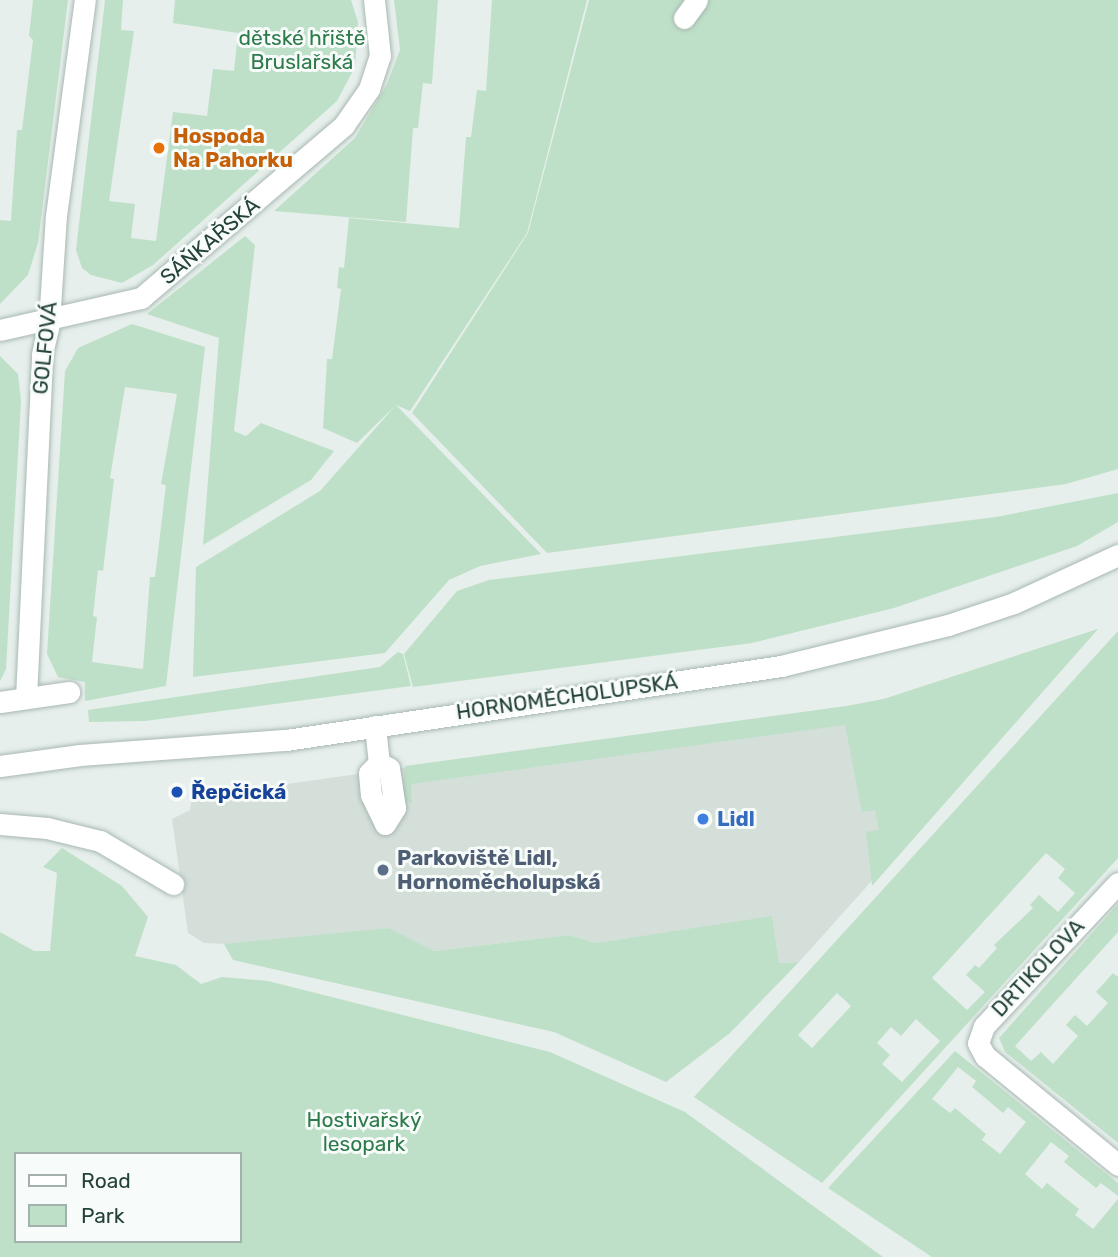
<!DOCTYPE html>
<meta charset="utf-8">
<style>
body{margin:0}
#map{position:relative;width:1118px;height:1257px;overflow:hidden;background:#e6efeb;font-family:Rubik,sans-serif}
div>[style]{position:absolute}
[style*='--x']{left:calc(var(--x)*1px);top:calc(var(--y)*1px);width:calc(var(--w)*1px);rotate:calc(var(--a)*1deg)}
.built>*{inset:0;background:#d4dfda}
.green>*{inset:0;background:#bfe0c8}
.roads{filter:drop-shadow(0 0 2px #a8b8b2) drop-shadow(0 0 2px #a8b8b2)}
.minor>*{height:21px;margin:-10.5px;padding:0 10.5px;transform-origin:10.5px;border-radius:10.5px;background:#fff}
.dots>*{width:19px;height:19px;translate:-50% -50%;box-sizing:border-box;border:4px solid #f7fbf9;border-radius:50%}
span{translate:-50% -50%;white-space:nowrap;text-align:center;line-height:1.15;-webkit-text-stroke:6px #f7fbf9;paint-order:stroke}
.park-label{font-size:21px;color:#2d7a4b}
.food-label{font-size:21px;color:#c56008;font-weight:700}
.left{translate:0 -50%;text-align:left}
.street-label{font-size:21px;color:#24423a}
.transit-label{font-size:21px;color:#164399;font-weight:700}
.shop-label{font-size:21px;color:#366cbe;font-weight:700}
.service-label{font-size:21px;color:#4e5e75;font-weight:700}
.legend{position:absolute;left:14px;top:1152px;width:228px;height:91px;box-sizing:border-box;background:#f7fbf9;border:2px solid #a3b1ad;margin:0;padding:9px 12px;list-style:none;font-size:21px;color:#24423a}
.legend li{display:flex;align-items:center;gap:14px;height:35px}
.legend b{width:35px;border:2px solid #a3b1ad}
</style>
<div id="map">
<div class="built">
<div style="clip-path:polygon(1098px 629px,799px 962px,779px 963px,772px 917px,596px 943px,569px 935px,433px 951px,389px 928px,248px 945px,204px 943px,188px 933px,172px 819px,190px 810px,192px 797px,847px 706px,884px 699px)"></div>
</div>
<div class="green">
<div style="clip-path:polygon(33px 0,68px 0,38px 243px,28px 275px,0 304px,0 220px,11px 221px,17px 130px,22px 130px,33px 40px,29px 36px)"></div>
<div style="clip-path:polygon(105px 0,123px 0,121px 30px,134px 31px,109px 201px,135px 204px,131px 238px,156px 241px,173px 112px,207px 116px,213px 69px,234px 71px,238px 33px,173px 23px,175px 0,351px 0,358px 22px,355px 67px,337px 101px,153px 265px,122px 283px,91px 275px,82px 268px,76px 250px)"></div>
<div style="clip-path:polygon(394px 0,438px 0,432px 84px,423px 83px,418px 128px,413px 128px,406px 222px,274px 211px,355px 138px,387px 84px,400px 50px)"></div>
<div style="clip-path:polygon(492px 0,587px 0,527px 233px,410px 411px,396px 405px,541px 554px,480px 566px,449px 580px,385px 653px,193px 677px,196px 567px,320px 491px,396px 405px,357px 443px,323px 428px,327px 359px,332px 359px,341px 289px,337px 288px,339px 267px,344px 268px,349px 218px,459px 228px,466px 137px,471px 137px,477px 90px,486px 91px)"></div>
<div style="clip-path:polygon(589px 0,1118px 0,1118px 469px,1066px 484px,547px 553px,412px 413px,528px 233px)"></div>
<div style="clip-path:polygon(245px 236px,255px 245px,234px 431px,246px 436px,261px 423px,334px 451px,311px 480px,203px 545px,219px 338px,147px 314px)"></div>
<div style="clip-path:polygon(evenodd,132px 324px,205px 347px,166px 686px,85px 701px,85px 682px,58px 677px,47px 654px,65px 371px,78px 348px,132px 324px,125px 387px,177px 394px,161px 484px,166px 485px,155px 577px,150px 577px,143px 669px,92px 662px,97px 617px,93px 616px,98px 570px,103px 571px,114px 479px,110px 478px,125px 387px)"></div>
<div style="clip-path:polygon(0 356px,18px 374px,21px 401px,6px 669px,0 681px)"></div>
<div style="clip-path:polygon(1118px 493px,1118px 522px,1077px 546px,894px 608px,752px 643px,413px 687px,404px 654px,457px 591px,489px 580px,996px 517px)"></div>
<div style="clip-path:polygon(1098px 629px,872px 886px,866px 832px,879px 830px,875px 810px,862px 812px,845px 725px,411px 784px,412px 803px,403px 799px,405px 766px,847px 706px,884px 699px)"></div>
<div style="clip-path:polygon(evenodd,1118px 631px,1118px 858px,822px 1183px,694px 1097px,1118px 631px,1046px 853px,1065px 869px,1058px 878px,1075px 893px,1058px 912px,1039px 895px,1030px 905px,1033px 908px,994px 945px,997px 948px,979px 968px,975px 965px,966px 975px,985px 992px,967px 1010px,932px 978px,1046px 853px,1118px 631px,837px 993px,851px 1006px,812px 1048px,798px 1035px,837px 993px,1118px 631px,916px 1019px,940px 1041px,902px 1082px,882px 1064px,890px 1055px,877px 1043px,891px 1027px,901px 1036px,916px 1019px)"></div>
<div style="clip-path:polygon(398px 652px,403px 654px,411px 686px,145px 721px,89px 722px,88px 710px,380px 667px)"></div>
<div style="clip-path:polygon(evenodd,62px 848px,122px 886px,148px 917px,135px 956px,176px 965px,201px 984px,222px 977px,268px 981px,550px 1052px,685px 1112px,883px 1257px,0 1257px,0 932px,34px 951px,50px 951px,57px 873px,43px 867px,62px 848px,16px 1154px,240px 1154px,240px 1241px,16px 1241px,16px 1154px)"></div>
<div style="clip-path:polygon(1118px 904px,1118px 932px,1015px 1046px,1031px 1061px,1041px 1052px,1053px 1064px,1078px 1036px,1066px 1025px,1075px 1015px,1087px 1026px,1108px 1003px,1096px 992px,1113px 973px,1118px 977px,1118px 1143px,1005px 1052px,999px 1038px)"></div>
<div style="clip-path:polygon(772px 916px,779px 963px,799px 962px,730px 1033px,666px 1082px,554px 1032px,233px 960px,224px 944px,389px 928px,434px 951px,569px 935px,596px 943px)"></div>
<div style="clip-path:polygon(evenodd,955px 1051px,1118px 1183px,1118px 1196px,1101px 1183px,1096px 1188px,1064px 1162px,1069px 1156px,1051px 1142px,1025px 1174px,1042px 1189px,1047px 1183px,1079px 1209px,1075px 1215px,1093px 1229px,1118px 1199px,1118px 1257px,932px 1257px,828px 1188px,955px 1051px,958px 1067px,976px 1081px,972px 1087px,1003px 1113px,1008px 1107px,1026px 1122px,1000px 1154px,982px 1140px,986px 1134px,955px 1108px,950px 1113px,932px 1099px,958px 1067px)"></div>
</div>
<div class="roads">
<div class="minor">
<div style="--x:684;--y:18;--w:22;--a:-54"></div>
<div style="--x:0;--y:330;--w:145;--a:-12.8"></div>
<div style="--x:141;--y:298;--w:267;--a:-40.4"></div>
<div style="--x:344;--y:125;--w:44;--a:-55.2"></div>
<div style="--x:369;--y:89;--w:35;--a:-72"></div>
<div style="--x:380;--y:56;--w:56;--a:-96.1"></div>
<div style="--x:26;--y:698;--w:344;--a:-87.3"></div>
<div style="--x:42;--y:354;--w:32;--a:-77"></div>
<div style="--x:49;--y:323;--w:107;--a:-86.3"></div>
<div style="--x:56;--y:216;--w:218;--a:-82.4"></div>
<div style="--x:0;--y:702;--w:70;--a:-8.2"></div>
<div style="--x:375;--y:726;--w:37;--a:84"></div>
<div style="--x:379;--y:763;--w:14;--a:135"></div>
<div style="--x:369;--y:773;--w:22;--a:85"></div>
<div style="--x:371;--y:795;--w:32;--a:64"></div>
<div style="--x:385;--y:824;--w:19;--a:-58"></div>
<div style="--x:395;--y:808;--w:40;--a:-98.5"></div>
<div style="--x:389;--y:768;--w:11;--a:-153"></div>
<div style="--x:0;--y:766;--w:81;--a:-7.8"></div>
<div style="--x:80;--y:755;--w:207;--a:-4.2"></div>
<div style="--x:286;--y:740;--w:501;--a:-8.5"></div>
<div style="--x:781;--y:666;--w:172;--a:-13.8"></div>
<div style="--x:948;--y:625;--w:70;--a:-18.4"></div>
<div style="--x:1014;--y:603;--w:115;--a:-24.8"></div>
<div style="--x:0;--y:824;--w:47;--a:4.9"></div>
<div style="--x:47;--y:828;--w:55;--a:13.8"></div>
<div style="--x:100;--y:841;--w:85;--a:30.5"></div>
<div style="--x:1118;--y:883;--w:196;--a:133.1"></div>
<div style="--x:984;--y:1026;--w:18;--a:109"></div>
<div style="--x:978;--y:1043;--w:15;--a:62"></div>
<div style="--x:985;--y:1056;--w:172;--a:39.3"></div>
</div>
</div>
<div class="dots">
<div style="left:159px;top:148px;background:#e8710a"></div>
<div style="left:177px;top:792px;background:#1a4fb4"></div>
<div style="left:703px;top:819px;background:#3f7fe0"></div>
<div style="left:383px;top:870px;background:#5c6f8a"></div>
</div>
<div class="park-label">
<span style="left:302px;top:50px">dětské hřiště<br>Bruslařská</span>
<span style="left:364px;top:1132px">Hostivařský<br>lesopark</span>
</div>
<div class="food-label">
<span class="left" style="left:173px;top:148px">Hospoda<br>Na Pahorku</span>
</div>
<div class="street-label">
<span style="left:210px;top:241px;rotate:-40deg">SÁŇKAŘSKÁ</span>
<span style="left:45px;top:348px;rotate:-84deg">GOLFOVÁ</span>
<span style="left:567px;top:697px;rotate:-8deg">HORNOMĚCHOLUPSKÁ</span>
<span style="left:1038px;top:968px;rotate:-47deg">DRTIKOLOVA</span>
</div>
<div class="transit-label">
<span class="left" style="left:191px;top:792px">Řepčická</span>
</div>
<div class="shop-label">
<span class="left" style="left:717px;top:819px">Lidl</span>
</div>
<div class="service-label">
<span class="left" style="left:397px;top:870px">Parkoviště Lidl,<br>Hornoměcholupská</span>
</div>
<ul class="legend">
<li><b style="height:9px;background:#fff"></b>Road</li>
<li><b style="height:19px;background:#bfe0c8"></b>Park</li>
</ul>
</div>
